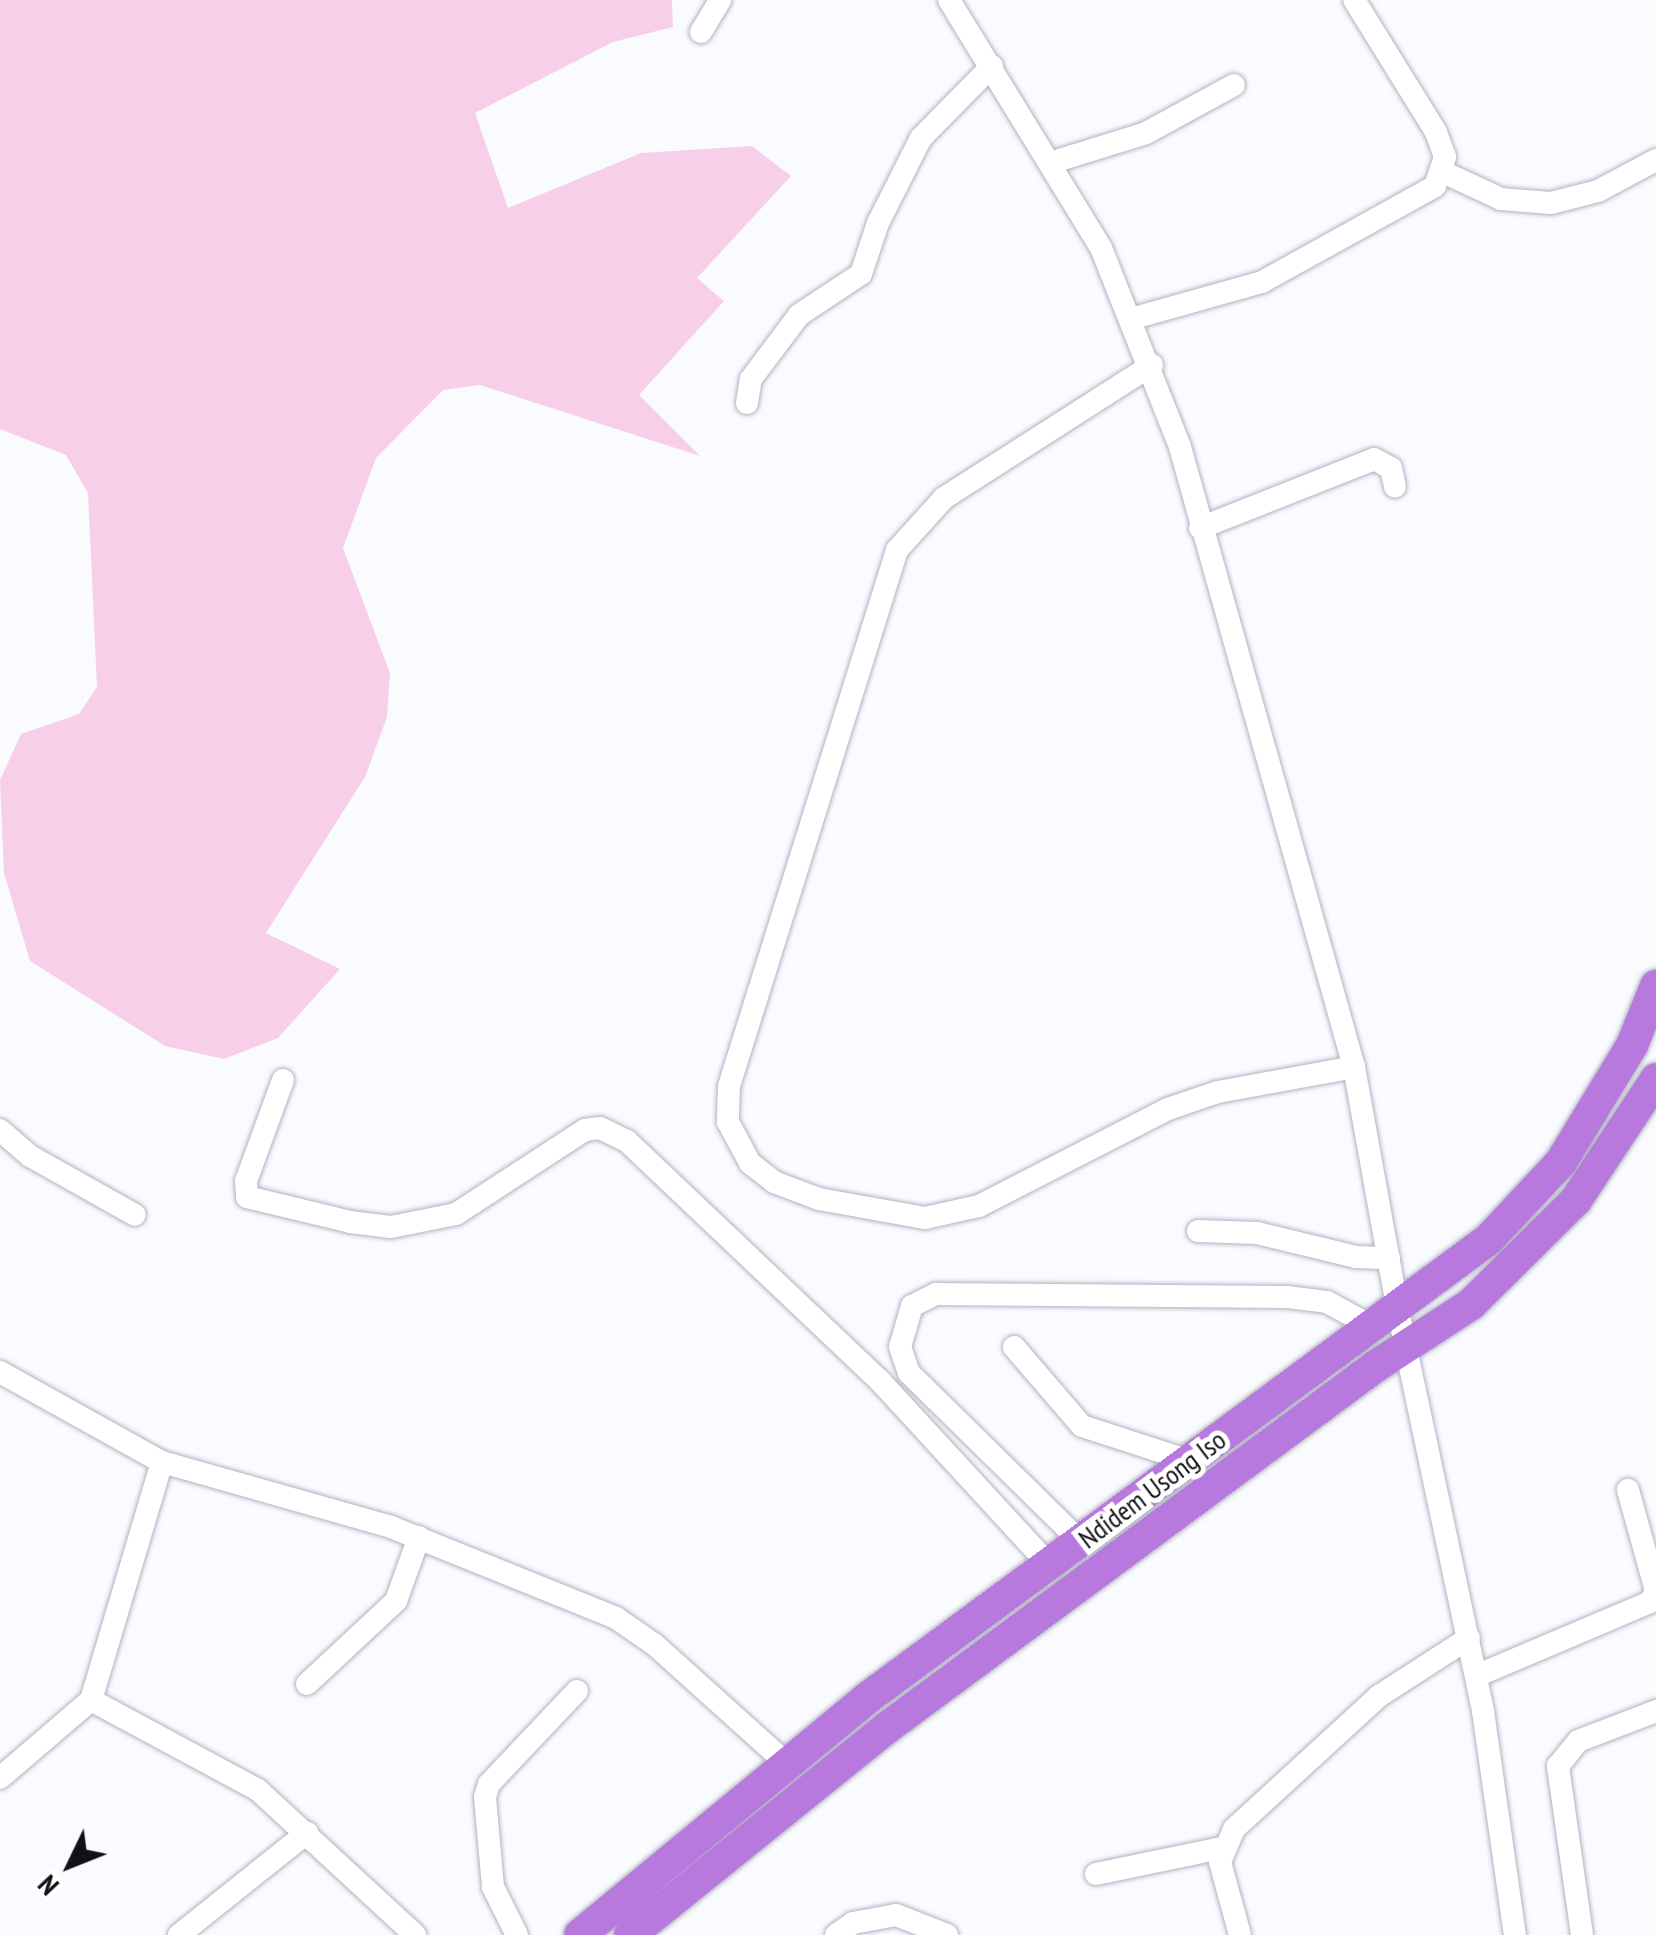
<!DOCTYPE html>
<style>
body{margin:0}
#map{position:relative;width:1656px;height:1935px;overflow:hidden;background:#fafbfe;font-family:"PT Sans Narrow",sans-serif}
div>[style]{position:absolute}
[style*='--x']{left:calc(var(--x)*1px);top:calc(var(--y)*1px);width:calc(var(--w)*1px);rotate:calc(var(--a)*1deg)}
.green>*{inset:0;background:#f8cfe8}
.roads{filter:drop-shadow(0 0 2px #b0b2c1) drop-shadow(0 0 2px #b0b2c1)}
.minor>*{height:22px;margin:-11px;padding:0 11px;transform-origin:11px;border-radius:11px;background:#fff}
.highway>*{height:32px;margin:-16px;padding:0 16px;transform-origin:16px;border-radius:16px;background:#b779dd}
span{translate:-50% -50%;white-space:nowrap;text-align:center;line-height:1.15;-webkit-text-stroke:10px #fff;paint-order:stroke}
.street-label{font-size:28px;color:#111117}
.north{position:absolute;left:20px;top:1815px;width:100px;height:100px;-webkit-text-stroke:8px #fff;paint-order:stroke;rotate:227deg;font-size:28px;font-weight:700;line-height:40px;text-align:center;color:#111117}
.north::after{content:'';display:block;margin:auto;width:35px;height:45px;background:#111117;clip-path:polygon(50% 0,100% 100%,50% 72%,0 100%)}
</style>
<div id="map">
<div class="green">
<div style="clip-path:polygon(0 0,672px 0,673px 27px,613px 42px,475px 113px,508px 208px,641px 153px,752px 146px,791px 176px,697px 278px,724px 301px,639px 395px,700px 456px,480px 385px,443px 390px,376px 458px,343px 548px,390px 673px,387px 717px,365px 777px,266px 933px,340px 969px,278px 1038px,224px 1059px,165px 1046px,30px 961px,4px 873px,0 780px,21px 734px,79px 714px,97px 687px,88px 493px,66px 455px,0 429px)"></div>
</div>
<div class="roads">
<div class="minor">
<div style="--x:949;--y:0;--w:291;--a:58.5"></div>
<div style="--x:1101;--y:248;--w:214;--a:68.3"></div>
<div style="--x:1180;--y:447;--w:644;--a:74.32"></div>
<div style="--x:1354;--y:1067;--w:243;--a:79.8"></div>
<div style="--x:1397;--y:1306;--w:414;--a:78"></div>
<div style="--x:1483;--y:1711;--w:226;--a:81.9"></div>
<div style="--x:701;--y:32;--w:37;--a:-59"></div>
<div style="--x:1053;--y:162;--w:97;--a:-17.3"></div>
<div style="--x:1146;--y:133;--w:100;--a:-28.6"></div>
<div style="--x:1443;--y:172;--w:64;--a:25"></div>
<div style="--x:1501;--y:199;--w:50;--a:4.6"></div>
<div style="--x:1551;--y:203;--w:49;--a:-14.3"></div>
<div style="--x:1598;--y:191;--w:66;--a:-28.1"></div>
<div style="--x:1134;--y:318;--w:133;--a:-15.7"></div>
<div style="--x:1262;--y:282;--w:198;--a:-29"></div>
<div style="--x:1435;--y:186;--w:31;--a:-71"></div>
<div style="--x:1445;--y:157;--w:27;--a:-110"></div>
<div style="--x:1436;--y:132;--w:155;--a:-121.8"></div>
<div style="--x:1152;--y:365;--w:247;--a:147.4"></div>
<div style="--x:944;--y:498;--w:70;--a:132.1"></div>
<div style="--x:897;--y:550;--w:562;--a:107.4"></div>
<div style="--x:729;--y:1086;--w:36;--a:92"></div>
<div style="--x:728;--y:1122;--w:47;--a:61.8"></div>
<div style="--x:750;--y:1163;--w:31;--a:38"></div>
<div style="--x:774;--y:1182;--w:48;--a:20.7"></div>
<div style="--x:819;--y:1199;--w:108;--a:10.2"></div>
<div style="--x:925;--y:1218;--w:55;--a:-12.5"></div>
<div style="--x:979;--y:1206;--w:212;--a:-27.2"></div>
<div style="--x:1168;--y:1109;--w:53;--a:-18.8"></div>
<div style="--x:1218;--y:1092;--w:138;--a:-10.4"></div>
<div style="--x:747;--y:403;--w:24;--a:-81"></div>
<div style="--x:751;--y:379;--w:80;--a:-53.1"></div>
<div style="--x:799;--y:315;--w:74;--a:-33.5"></div>
<div style="--x:861;--y:274;--w:54;--a:-71.6"></div>
<div style="--x:878;--y:223;--w:95;--a:-63.2"></div>
<div style="--x:921;--y:138;--w:101;--a:-45.4"></div>
<div style="--x:1200;--y:528;--w:187;--a:-21.6"></div>
<div style="--x:1374;--y:459;--w:19;--a:28"></div>
<div style="--x:1391;--y:468;--w:19;--a:78"></div>
<div style="--x:283;--y:1080;--w:108;--a:110.1"></div>
<div style="--x:246;--y:1181;--w:16;--a:86"></div>
<div style="--x:247;--y:1197;--w:106;--a:13.6"></div>
<div style="--x:350;--y:1222;--w:41;--a:7"></div>
<div style="--x:391;--y:1227;--w:66;--a:-11.3"></div>
<div style="--x:456;--y:1214;--w:154;--a:-33.1"></div>
<div style="--x:585;--y:1130;--w:15;--a:-8"></div>
<div style="--x:600;--y:1128;--w:30;--a:26"></div>
<div style="--x:627;--y:1141;--w:349;--a:43.5"></div>
<div style="--x:880;--y:1381;--w:251;--a:47.4"></div>
<div style="--x:0;--y:1130;--w:40;--a:41"></div>
<div style="--x:30;--y:1156;--w:120;--a:29.3"></div>
<div style="--x:1198;--y:1231;--w:59;--a:1.9"></div>
<div style="--x:1257;--y:1233;--w:102;--a:13.6"></div>
<div style="--x:1356;--y:1257;--w:33;--a:2"></div>
<div style="--x:1014;--y:1347;--w:104;--a:49.3"></div>
<div style="--x:1082;--y:1426;--w:114;--a:18"></div>
<div style="--x:0;--y:1372;--w:185;--a:29.1"></div>
<div style="--x:162;--y:1462;--w:238;--a:15.8"></div>
<div style="--x:391;--y:1527;--w:243;--a:22"></div>
<div style="--x:616;--y:1618;--w:47;--a:34.7"></div>
<div style="--x:655;--y:1645;--w:176;--a:42"></div>
<div style="--x:1082;--y:1543;--w:243;--a:-135.5"></div>
<div style="--x:909;--y:1373;--w:28;--a:-109"></div>
<div style="--x:900;--y:1347;--w:43;--a:-73.7"></div>
<div style="--x:912;--y:1306;--w:27;--a:-27"></div>
<div style="--x:936;--y:1294;--w:351;--a:0.5"></div>
<div style="--x:1287;--y:1297;--w:40;--a:7.1"></div>
<div style="--x:1327;--y:1302;--w:50;--a:28.6"></div>
<div style="--x:1476;--y:1676;--w:189;--a:-23"></div>
<div style="--x:1650;--y:1602;--w:13;--a:-61"></div>
<div style="--x:1656;--y:1591;--w:105;--a:-105.5"></div>
<div style="--x:307;--y:1684;--w:122;--a:-43"></div>
<div style="--x:396;--y:1601;--w:68;--a:-70.2"></div>
<div style="--x:91;--y:1700;--w:190;--a:28.3"></div>
<div style="--x:258;--y:1790;--w:214;--a:42.7"></div>
<div style="--x:0;--y:1778;--w:120;--a:-40.6"></div>
<div style="--x:91;--y:1700;--w:248;--a:-73.4"></div>
<div style="--x:1096;--y:1874;--w:128;--a:-11.7"></div>
<div style="--x:179;--y:1935;--w:164;--a:-38.6"></div>
<div style="--x:517;--y:1935;--w:54;--a:-116.6"></div>
<div style="--x:493;--y:1887;--w:90;--a:-95.1"></div>
<div style="--x:485;--y:1797;--w:14;--a:-73"></div>
<div style="--x:489;--y:1784;--w:128;--a:-46.6"></div>
<div style="--x:836;--y:1935;--w:21;--a:-35"></div>
<div style="--x:853;--y:1923;--w:44;--a:-10.5"></div>
<div style="--x:896;--y:1915;--w:55;--a:21.4"></div>
<div style="--x:1240;--y:1935;--w:76;--a:-105.3"></div>
<div style="--x:1220;--y:1862;--w:36;--a:-67"></div>
<div style="--x:1234;--y:1829;--w:197;--a:-42.5"></div>
<div style="--x:1379;--y:1696;--w:107;--a:-32.8"></div>
<div style="--x:1582;--y:1935;--w:171;--a:-98.1"></div>
<div style="--x:1558;--y:1766;--w:32;--a:-51"></div>
<div style="--x:1578;--y:1741;--w:84;--a:-21"></div>
</div>
<div class="highway">
<div style="--x:580;--y:1935;--w:371;--a:-39.5"></div>
<div style="--x:866;--y:1699;--w:774;--a:-36.44"></div>
<div style="--x:1489;--y:1239;--w:105;--a:-46.9"></div>
<div style="--x:1561;--y:1162;--w:137;--a:-58.7"></div>
<div style="--x:1632;--y:1045;--w:64;--a:-67.9"></div>
<div style="--x:630;--y:1935;--w:331;--a:-38.9"></div>
<div style="--x:888;--y:1727;--w:607;--a:-36.49"></div>
<div style="--x:1376;--y:1366;--w:113;--a:-33.1"></div>
<div style="--x:1471;--y:1304;--w:148;--a:-44.7"></div>
<div style="--x:1576;--y:1200;--w:145;--a:-56.5"></div>
</div>
</div>
<div class="street-label">
<span style="left:1152px;top:1489px;rotate:-37deg">Ndidem Usong Iso</span>
</div>
<div class="north">N</div>
</div>
